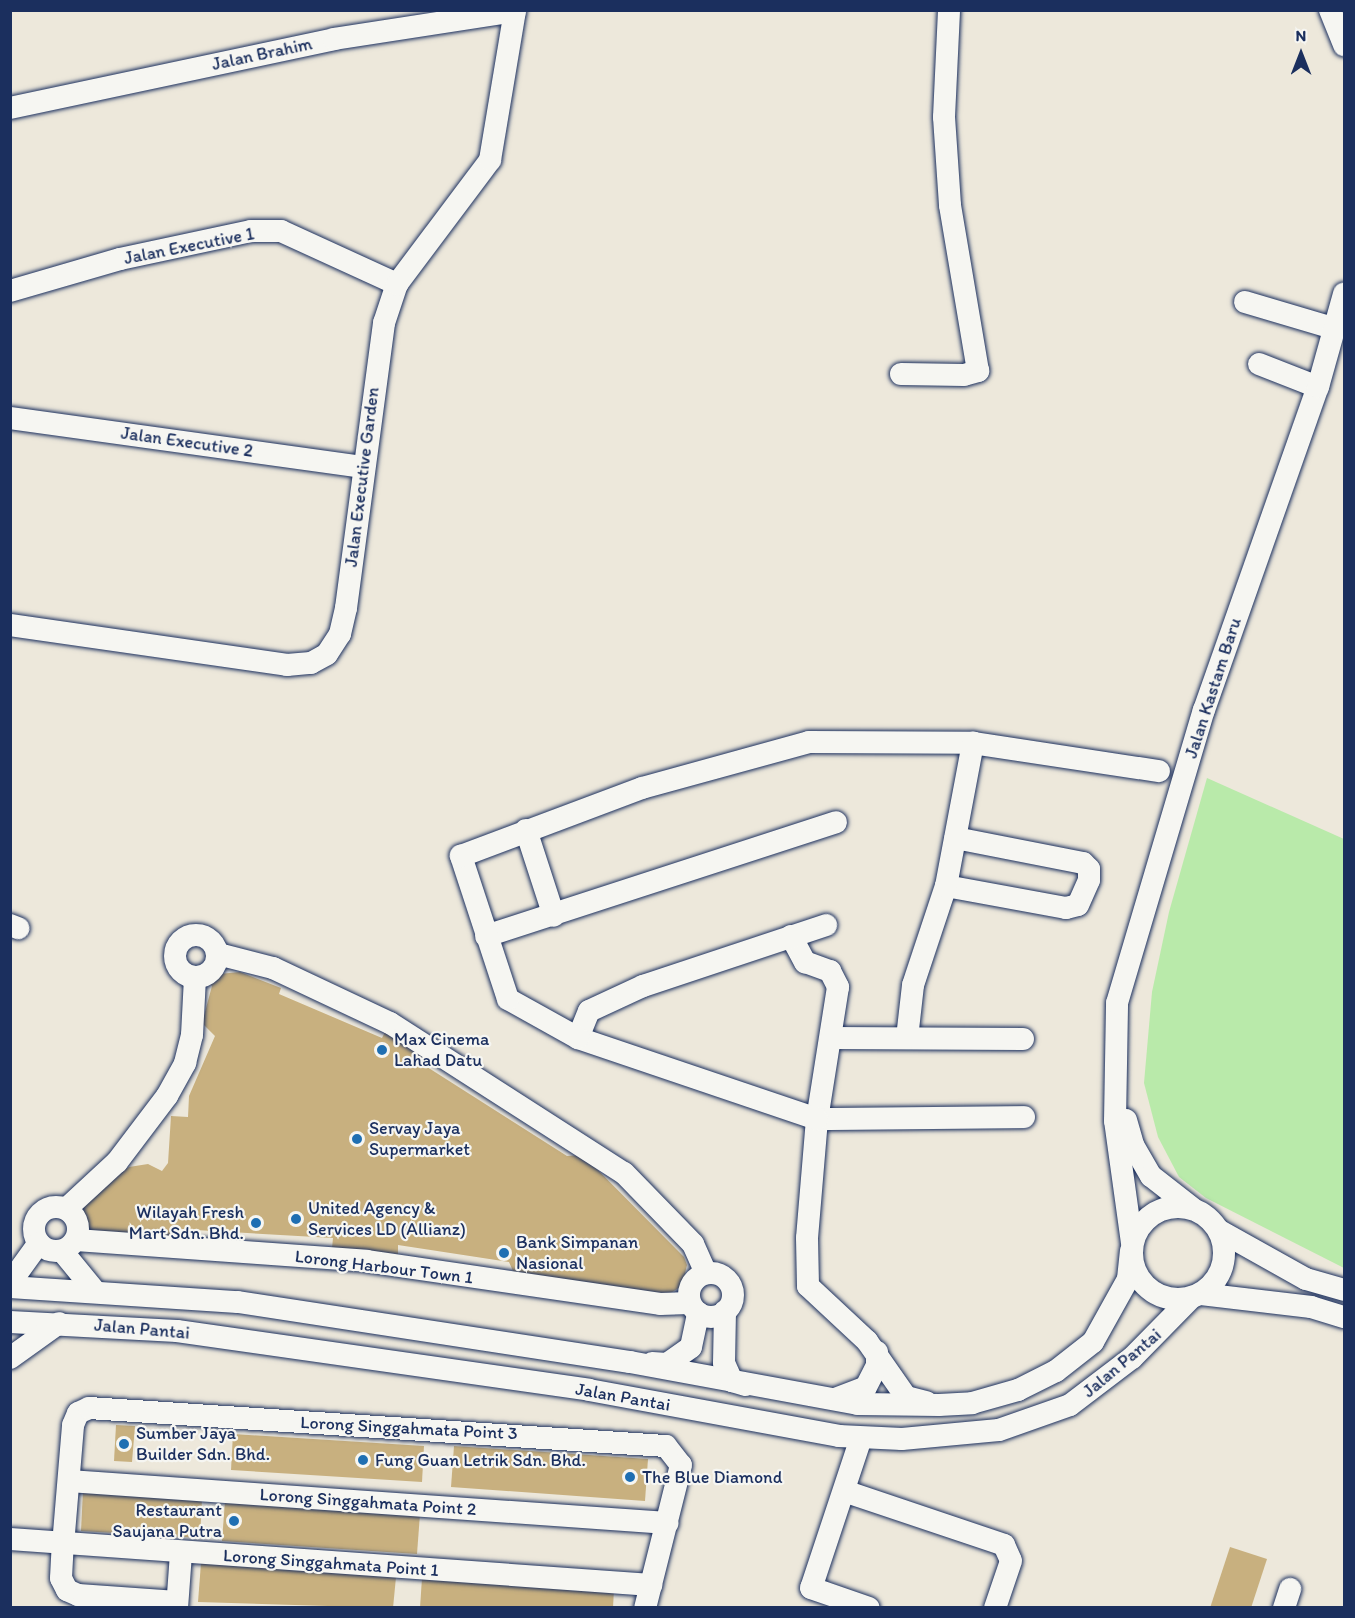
<!DOCTYPE html>
<style>
body{margin:0}
#map{position:relative;width:1355px;height:1618px;overflow:hidden;background:#ede8db;font-family:Itim,sans-serif}
div>[style]{position:absolute}
[style*='--x']{left:calc(var(--x)*1px);top:calc(var(--y)*1px);width:calc(var(--w)*1px);rotate:calc(var(--a)*1deg)}
.green>*{inset:0;background:#b9eaaa}
.building>*{inset:0;background:#c8b07f}
.roads{filter:drop-shadow(0 0 2px #1b2f5e) drop-shadow(0 0 2px #1b2f5e)}
.minor>*{height:22px;margin:-11px;padding:0 11px;transform-origin:11px;border-radius:11px;background:#f6f6f2}
.minor>.ring{margin:-11px;padding:0;box-sizing:content-box;background:none;border:22px solid #f6f6f2;border-radius:50%}
.dots>*{width:16px;height:16px;translate:-50% -50%;box-sizing:border-box;border:3px solid #f6f6f2;border-radius:50%}
span{translate:-50% -50%;white-space:nowrap;text-align:center;line-height:1.15;-webkit-text-stroke:4.5px #f6f6f2;paint-order:stroke}
.street-label{font-size:18px;color:#1b2f5e}
.poi-label{font-size:18px;color:#1b2f5e}
.left{translate:0 -50%;text-align:left}
.right{translate:-100% -50%;text-align:right}
.frame{position:absolute;inset:0;border:12px solid #1b2f5e;pointer-events:none}
.north{position:absolute;left:1271px;top:24px;width:60px;height:60px;-webkit-text-stroke:4px #f6f6f2;paint-order:stroke;rotate:0deg;font-size:16px;font-weight:700;line-height:24px;text-align:center;color:#1b2f5e}
.north::after{content:'';display:block;margin:auto;width:21px;height:27px;background:#1b2f5e;clip-path:polygon(50% 0,100% 100%,50% 72%,0 100%)}
</style>
<div id="map">
<div class="green">
<div style="clip-path:polygon(1207px 778px,1344px 839px,1344px 1268px,1206px 1198px,1179px 1177px,1158px 1137px,1144px 1083px,1152px 992px,1169px 912px)"></div>
</div>
<div class="building">
<div style="clip-path:polygon(240px 972px,281px 988px,279px 994px,382px 1038px,387px 1028px,429px 1056px,424px 1065px,567px 1156px,583px 1155px,684px 1257px,687px 1265px,682px 1286px,664px 1297px,516px 1278px,509px 1262px,398px 1245px,398px 1254px,332px 1248px,333px 1238px,178px 1229px,168px 1237px,90px 1234px,84px 1224px,83px 1207px,95px 1191px,129px 1167px,148px 1164px,162px 1171px,168px 1163px,171px 1116px,188px 1117px,189px 1096px,215px 1036px,202px 1023px,212px 986px,209px 983px,219px 974px)"></div>
<div style="clip-path:polygon(116px 1425px,135px 1426px,132px 1462px,114px 1461px)"></div>
<div style="clip-path:polygon(233px 1434px,424px 1446px,422px 1482px,231px 1470px)"></div>
<div style="clip-path:polygon(454px 1446px,648px 1459px,645px 1501px,451px 1487px)"></div>
<div style="clip-path:polygon(83px 1491px,202px 1499px,200px 1538px,81px 1531px)"></div>
<div style="clip-path:polygon(225px 1501px,420px 1514px,417px 1554px,222px 1541px)"></div>
<div style="clip-path:polygon(1230px 1547px,1267px 1559px,1251px 1608px,1210px 1608px)"></div>
<div style="clip-path:polygon(201px 1563px,396px 1577px,393px 1608px,198px 1602px)"></div>
<div style="clip-path:polygon(422px 1578px,614px 1589px,613px 1608px,420px 1608px)"></div>
</div>
<div class="roads">
<div class="minor">
<div style="--x:1330;--y:10;--w:38;--a:68"></div>
<div style="--x:10;--y:108;--w:331;--a:-12"></div>
<div style="--x:334;--y:39;--w:183;--a:-8.8"></div>
<div style="--x:10;--y:291;--w:115;--a:-16.2"></div>
<div style="--x:120;--y:259;--w:134;--a:-12.1"></div>
<div style="--x:251;--y:231;--w:30;--a:0"></div>
<div style="--x:281;--y:231;--w:128;--a:24.6"></div>
<div style="--x:1245;--y:302;--w:95;--a:16.5"></div>
<div style="--x:1259;--y:364;--w:63;--a:21.3"></div>
<div style="--x:901;--y:374;--w:63;--a:0.9"></div>
<div style="--x:964;--y:375;--w:15;--a:-16"></div>
<div style="--x:978;--y:371;--w:168;--a:-99.6"></div>
<div style="--x:950;--y:205;--w:88;--a:-93.9"></div>
<div style="--x:944;--y:117;--w:107;--a:-87.3"></div>
<div style="--x:10;--y:418;--w:357;--a:7.9"></div>
<div style="--x:10;--y:625;--w:280;--a:8.2"></div>
<div style="--x:287;--y:665;--w:24;--a:-5"></div>
<div style="--x:311;--y:663;--w:18;--a:-29"></div>
<div style="--x:327;--y:654;--w:24;--a:-57"></div>
<div style="--x:340;--y:634;--w:27;--a:-77"></div>
<div style="--x:346;--y:608;--w:288;--a:-82.4"></div>
<div style="--x:384;--y:323;--w:41;--a:-71.6"></div>
<div style="--x:397;--y:284;--w:155;--a:-53.1"></div>
<div style="--x:490;--y:160;--w:152;--a:-80.5"></div>
<div style="--x:526;--y:830;--w:90;--a:72"></div>
<div style="--x:946;--y:886;--w:122;--a:10.4"></div>
<div style="--x:1066;--y:908;--w:12;--a:-14"></div>
<div style="--x:1078;--y:905;--w:27;--a:-66"></div>
<div style="--x:1089;--y:880;--w:11;--a:-90"></div>
<div style="--x:1089;--y:869;--w:8;--a:-135"></div>
<div style="--x:1083;--y:863;--w:130;--a:-168.9"></div>
<div style="--x:10;--y:925;--w:9;--a:21"></div>
<div class="ring" style="left:175px;top:935px;width:20px;height:20px"></div>
<div style="--x:486;--y:936;--w:368;--a:-18"></div>
<div style="--x:791;--y:936;--w:30;--a:62"></div>
<div style="--x:805;--y:962;--w:27;--a:20"></div>
<div style="--x:830;--y:971;--w:18;--a:63"></div>
<div style="--x:838;--y:987;--w:134;--a:99"></div>
<div style="--x:817;--y:1119;--w:119;--a:94.8"></div>
<div style="--x:807;--y:1238;--w:48;--a:88.8"></div>
<div style="--x:808;--y:1286;--w:81;--a:43"></div>
<div style="--x:867;--y:1341;--w:68;--a:55.1"></div>
<div style="--x:906;--y:1397;--w:21;--a:14"></div>
<div style="--x:218;--y:954;--w:57;--a:14.3"></div>
<div style="--x:273;--y:968;--w:129;--a:25.2"></div>
<div style="--x:390;--y:1023;--w:278;--a:32.7"></div>
<div style="--x:624;--y:1173;--w:99;--a:45.8"></div>
<div style="--x:693;--y:1244;--w:32;--a:66"></div>
<div style="--x:578;--y:1038;--w:29;--a:-68"></div>
<div style="--x:589;--y:1011;--w:60;--a:-24.8"></div>
<div style="--x:643;--y:986;--w:193;--a:-18.4"></div>
<div style="--x:832;--y:1038;--w:191;--a:0.3"></div>
<div style="--x:907;--y:1038;--w:53;--a:-83.5"></div>
<div style="--x:913;--y:985;--w:104;--a:-71.6"></div>
<div style="--x:946;--y:886;--w:146;--a:-79.3"></div>
<div style="--x:1024;--y:1117;--w:207;--a:179.4"></div>
<div style="--x:817;--y:1119;--w:252;--a:-161.3"></div>
<div style="--x:578;--y:1038;--w:80;--a:-150.9"></div>
<div style="--x:508;--y:999;--w:151;--a:-108.2"></div>
<div style="--x:461;--y:856;--w:193;--a:-20.6"></div>
<div style="--x:642;--y:788;--w:173;--a:-15.4"></div>
<div style="--x:809;--y:742;--w:164;--a:0.3"></div>
<div style="--x:973;--y:743;--w:188;--a:8.6"></div>
<div style="--x:1126;--y:1120;--w:26;--a:74"></div>
<div style="--x:1133;--y:1145;--w:36;--a:60"></div>
<div style="--x:1151;--y:1176;--w:52;--a:38"></div>
<div class="ring" style="left:1132px;top:1207px;width:70px;height:70px"></div>
<div class="ring" style="left:34px;top:1207px;width:22px;height:22px"></div>
<div style="--x:66;--y:1209;--w:69;--a:-42.7"></div>
<div style="--x:117;--y:1162;--w:83;--a:-52.9"></div>
<div style="--x:167;--y:1096;--w:38;--a:-61"></div>
<div style="--x:185;--y:1063;--w:29;--a:-76"></div>
<div style="--x:192;--y:1035;--w:57;--a:-87"></div>
<div style="--x:1220;--y:1231;--w:98;--a:29.2"></div>
<div style="--x:1306;--y:1279;--w:40;--a:16"></div>
<div style="--x:76;--y:1240;--w:291;--a:4.1"></div>
<div style="--x:366;--y:1261;--w:297;--a:8.3"></div>
<div style="--x:660;--y:1304;--w:30;--a:-2"></div>
<div style="--x:1132;--y:1243;--w:123;--a:-97.9"></div>
<div style="--x:1115;--y:1121;--w:118;--a:-89"></div>
<div style="--x:1117;--y:1003;--w:306;--a:-73.5"></div>
<div style="--x:1204;--y:710;--w:343;--a:-70.6"></div>
<div style="--x:1318;--y:387;--w:97;--a:-74.4"></div>
<div style="--x:62;--y:1251;--w:50;--a:50.6"></div>
<div class="ring" style="left:689px;top:1273px;width:22px;height:22px"></div>
<div style="--x:10;--y:1283;--w:49;--a:-54.1"></div>
<div style="--x:10;--y:1287;--w:228;--a:3.8"></div>
<div style="--x:238;--y:1302;--w:397;--a:8.7"></div>
<div style="--x:630;--y:1362;--w:232;--a:10.4"></div>
<div style="--x:858;--y:1404;--w:81;--a:0.7"></div>
<div style="--x:939;--y:1405;--w:33;--a:-3"></div>
<div style="--x:972;--y:1403;--w:48;--a:-15.8"></div>
<div style="--x:1018;--y:1390;--w:42;--a:-26.6"></div>
<div style="--x:1056;--y:1371;--w:47;--a:-38.1"></div>
<div style="--x:1093;--y:1342;--w:72;--a:-60.9"></div>
<div style="--x:1128;--y:1279;--w:28;--a:-84"></div>
<div style="--x:1201;--y:1294;--w:111;--a:6.7"></div>
<div style="--x:1311;--y:1307;--w:34;--a:17"></div>
<div style="--x:725;--y:1311;--w:52;--a:91.1"></div>
<div style="--x:724;--y:1363;--w:20;--a:66"></div>
<div style="--x:732;--y:1381;--w:14;--a:17"></div>
<div style="--x:10;--y:1322;--w:167;--a:3.1"></div>
<div style="--x:177;--y:1331;--w:416;--a:8.1"></div>
<div style="--x:589;--y:1390;--w:254;--a:10.4"></div>
<div style="--x:839;--y:1436;--w:63;--a:2.7"></div>
<div style="--x:902;--y:1439;--w:97;--a:-5.3"></div>
<div style="--x:999;--y:1430;--w:75;--a:-19.4"></div>
<div style="--x:1070;--y:1405;--w:78;--a:-37.2"></div>
<div style="--x:1132;--y:1358;--w:84;--a:-45.5"></div>
<div style="--x:10;--y:1358;--w:60;--a:-35.5"></div>
<div style="--x:652;--y:1363;--w:15;--a:4"></div>
<div style="--x:667;--y:1364;--w:29;--a:-35"></div>
<div style="--x:691;--y:1347;--w:35;--a:-78"></div>
<div style="--x:835;--y:1399;--w:33;--a:-21"></div>
<div style="--x:866;--y:1387;--w:25;--a:-63"></div>
<div style="--x:877;--y:1365;--w:13;--a:-90"></div>
<div style="--x:861;--y:1438;--w:158;--a:108.4"></div>
<div style="--x:811;--y:1588;--w:61;--a:19"></div>
<div style="--x:69;--y:1481;--w:600;--a:4.01"></div>
<div style="--x:844;--y:1491;--w:169;--a:18.6"></div>
<div style="--x:1004;--y:1545;--w:17;--a:66"></div>
<div style="--x:1011;--y:1561;--w:50;--a:108.8"></div>
<div style="--x:10;--y:1539;--w:643;--a:4.1"></div>
<div style="--x:177;--y:1602;--w:99;--a:-176"></div>
<div style="--x:78;--y:1595;--w:12;--a:-156"></div>
<div style="--x:67;--y:1590;--w:13;--a:-117"></div>
<div style="--x:61;--y:1578;--w:33;--a:-87"></div>
<div style="--x:63;--y:1545;--w:120;--a:-85.2"></div>
<div style="--x:73;--y:1425;--w:13;--a:-67"></div>
<div style="--x:78;--y:1413;--w:12;--a:-24"></div>
<div style="--x:89;--y:1408;--w:578;--a:3.77"></div>
<div style="--x:666;--y:1446;--w:24;--a:52"></div>
<div style="--x:681;--y:1465;--w:147;--a:104.1"></div>
<div style="--x:177;--y:1608;--w:55;--a:-85.8"></div>
<div style="--x:1284;--y:1608;--w:20;--a:-72"></div>
</div>
</div>
<div class="dots">
<div style="left:382px;top:1050px;background:#1f6fb2"></div>
<div style="left:357px;top:1139px;background:#1f6fb2"></div>
<div style="left:296px;top:1219px;background:#1f6fb2"></div>
<div style="left:256px;top:1223px;background:#1f6fb2"></div>
<div style="left:504px;top:1253px;background:#1f6fb2"></div>
<div style="left:124px;top:1444px;background:#1f6fb2"></div>
<div style="left:363px;top:1460px;background:#1f6fb2"></div>
<div style="left:630px;top:1477px;background:#1f6fb2"></div>
<div style="left:234px;top:1521px;background:#1f6fb2"></div>
</div>
<div class="street-label">
<span style="left:262px;top:54px;rotate:-12deg">Jalan Brahim</span>
<span style="left:189px;top:246px;rotate:-11deg">Jalan Executive 1</span>
<span style="left:187px;top:442px;rotate:8deg">Jalan Executive 2</span>
<span style="left:362px;top:477px;rotate:-83deg">Jalan Executive Garden</span>
<span style="left:1213px;top:688px;rotate:-72deg">Jalan Kastam Baru</span>
<span style="left:384px;top:1267px;rotate:7deg">Lorong Harbour Town 1</span>
<span style="left:142px;top:1329px;rotate:5deg">Jalan Pantai</span>
<span style="left:1122px;top:1363px;rotate:-40deg">Jalan Pantai</span>
<span style="left:623px;top:1397px;rotate:10deg">Jalan Pantai</span>
<span style="left:409px;top:1428px;rotate:3deg">Lorong Singgahmata Point 3</span>
<span style="left:368px;top:1502px;rotate:4deg">Lorong Singgahmata Point 2</span>
<span style="left:331px;top:1563px;rotate:4deg">Lorong Singgahmata Point 1</span>
</div>
<div class="poi-label">
<span class="left" style="left:394px;top:1050px">Max Cinema<br>Lahad Datu</span>
<span class="left" style="left:369px;top:1139px">Servay Jaya<br>Supermarket</span>
<span class="left" style="left:308px;top:1219px">United Agency &amp;<br>Services LD (Allianz)</span>
<span class="right" style="left:244px;top:1223px">Wilayah Fresh<br>Mart Sdn. Bhd.</span>
<span class="left" style="left:516px;top:1253px">Bank Simpanan<br>Nasional</span>
<span class="left" style="left:136px;top:1444px">Sumber Jaya<br>Builder Sdn. Bhd.</span>
<span class="left" style="left:375px;top:1460px">Fung Guan Letrik Sdn. Bhd.</span>
<span class="left" style="left:642px;top:1477px">The Blue Diamond</span>
<span class="right" style="left:222px;top:1521px">Restaurant<br>Saujana Putra</span>
</div>
<div class="frame"></div>
<div class="north">N</div>
</div>
